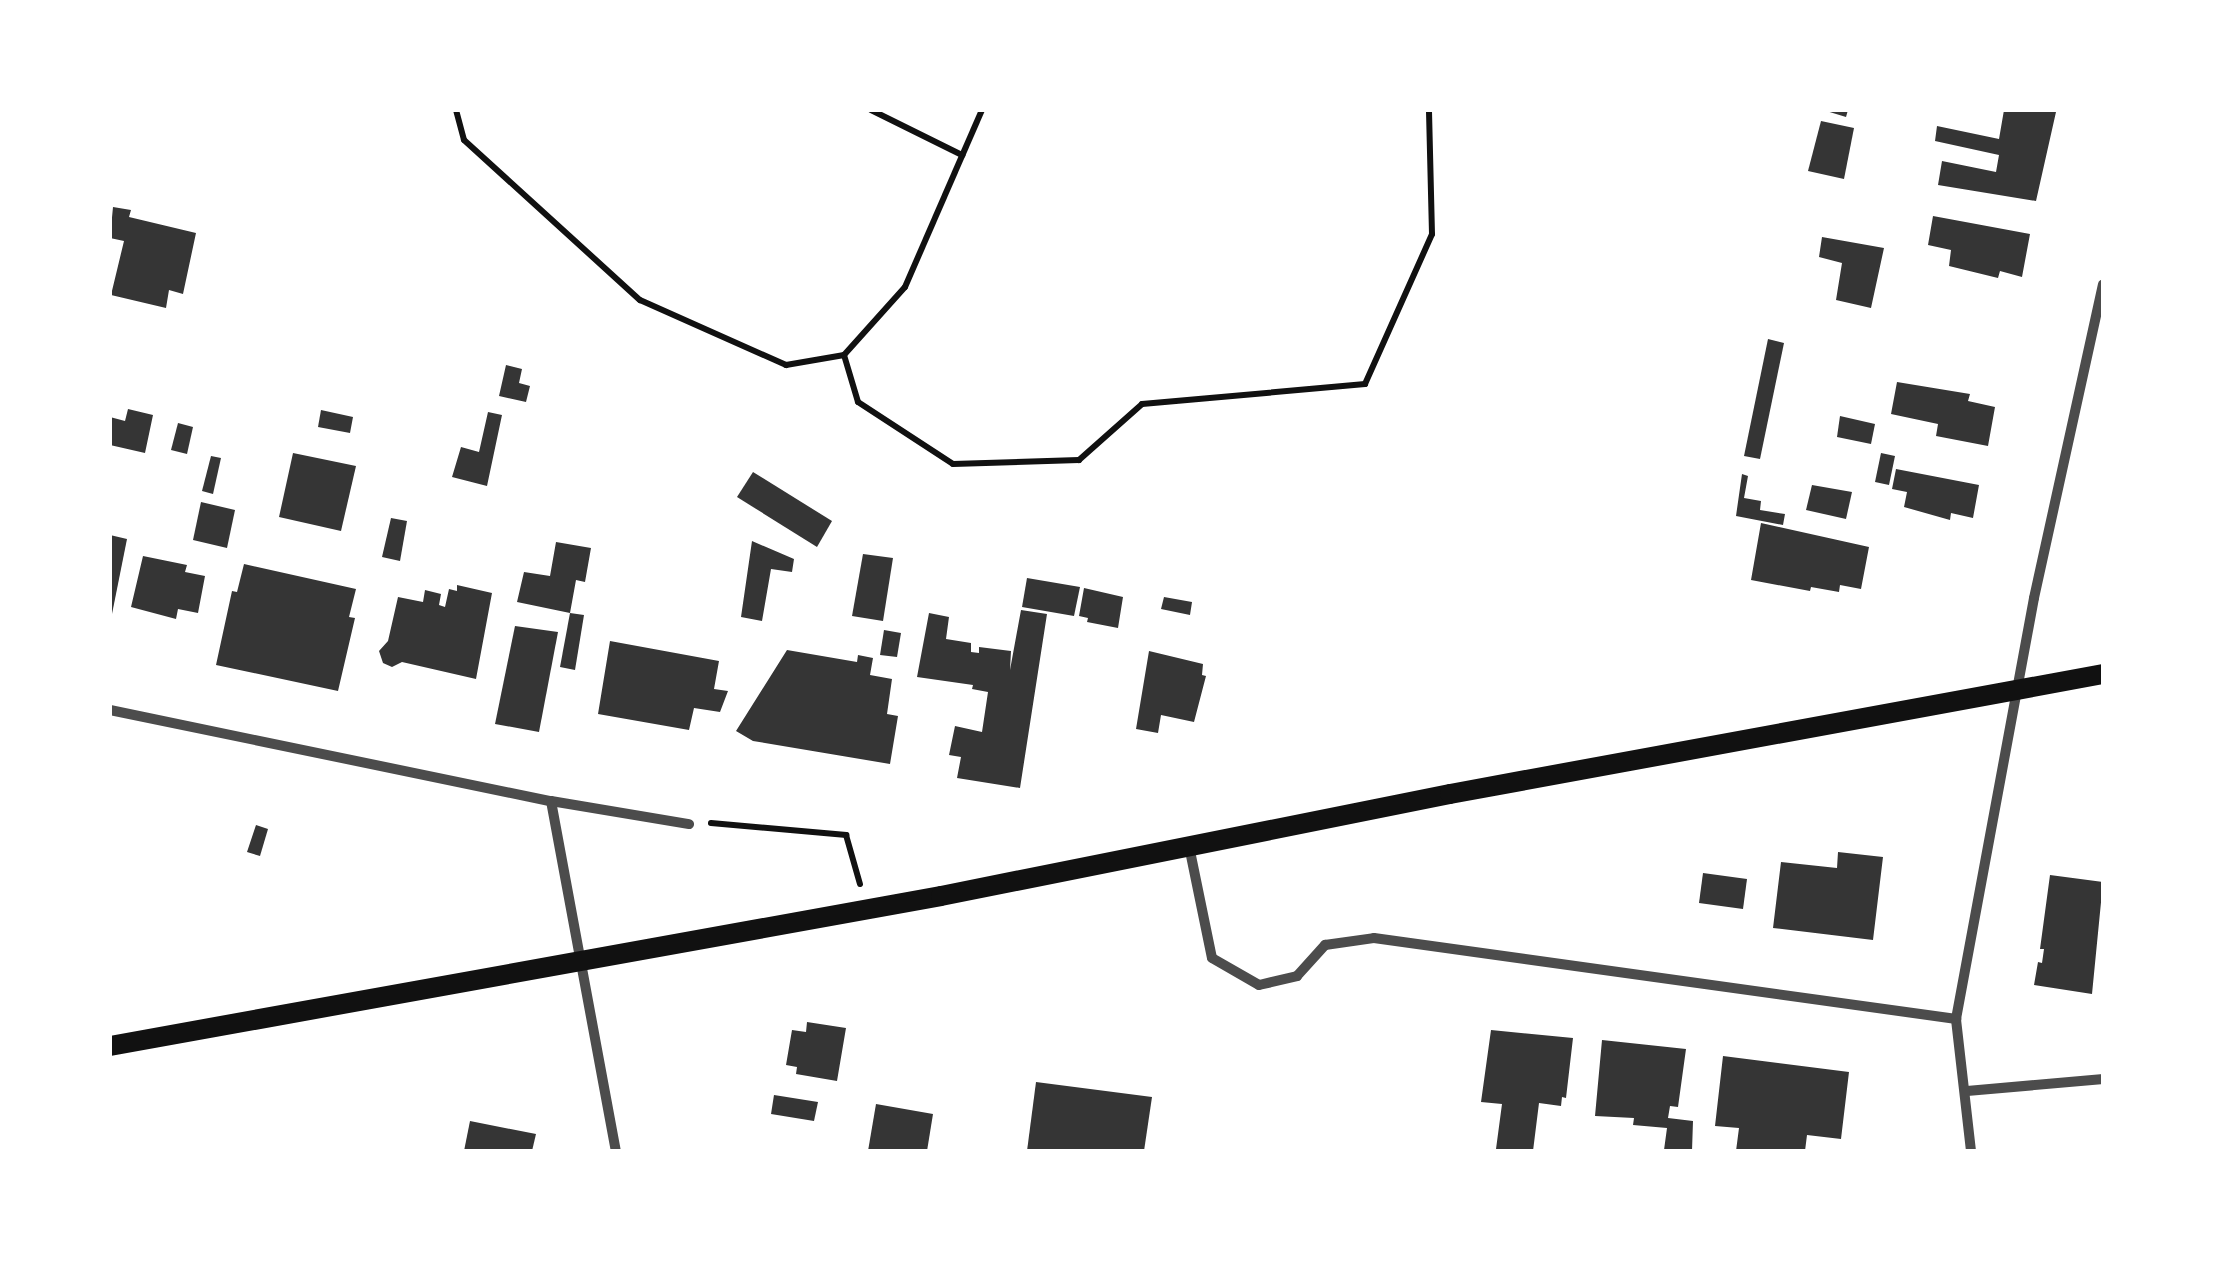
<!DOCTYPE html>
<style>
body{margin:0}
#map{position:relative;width:2213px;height:1261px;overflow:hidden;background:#fff;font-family:"Roboto Condensed",sans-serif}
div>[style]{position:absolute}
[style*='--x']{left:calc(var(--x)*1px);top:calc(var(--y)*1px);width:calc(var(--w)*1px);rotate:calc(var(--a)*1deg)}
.building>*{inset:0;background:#353535}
.path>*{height:6px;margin:-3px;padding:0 3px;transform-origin:3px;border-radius:3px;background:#111}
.minor>*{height:10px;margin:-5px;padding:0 5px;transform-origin:5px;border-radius:5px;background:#4c4c4c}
.secondary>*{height:20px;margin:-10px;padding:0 10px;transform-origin:10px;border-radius:10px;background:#111}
span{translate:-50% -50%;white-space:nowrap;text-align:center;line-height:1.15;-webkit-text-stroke:8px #fff;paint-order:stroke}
.frame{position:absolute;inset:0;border:112px solid #fff;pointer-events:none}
</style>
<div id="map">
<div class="building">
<div style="clip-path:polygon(1823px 110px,1848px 110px,1846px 117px)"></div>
<div style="clip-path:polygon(2004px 110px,2056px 112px,2036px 201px,1938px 185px,1942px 161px,1996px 172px,1999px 155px,1935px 141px,1937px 126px,1999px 139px)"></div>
<div style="clip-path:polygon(1821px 121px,1854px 128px,1844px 179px,1808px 171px)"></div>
<div style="clip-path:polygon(113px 207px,131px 210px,129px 217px,196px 233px,183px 294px,169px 290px,166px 308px,111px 295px,124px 241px,110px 238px)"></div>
<div style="clip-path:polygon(1933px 216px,2030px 234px,2022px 277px,2000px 271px,1998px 278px,1949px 266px,1951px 250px,1928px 245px)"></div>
<div style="clip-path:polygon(1822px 237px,1884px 248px,1871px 308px,1836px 300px,1842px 263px,1819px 257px)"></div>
<div style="clip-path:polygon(1768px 339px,1784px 343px,1760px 459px,1744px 456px)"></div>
<div style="clip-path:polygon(506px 365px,522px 369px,519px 383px,530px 386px,526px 402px,499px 396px)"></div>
<div style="clip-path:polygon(1897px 382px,1970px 394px,1968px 401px,1995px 407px,1988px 446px,1936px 436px,1938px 424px,1891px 414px)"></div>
<div style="clip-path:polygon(128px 409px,153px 415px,145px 453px,110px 445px,110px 417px,125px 421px)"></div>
<div style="clip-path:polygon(321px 410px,353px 417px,350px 433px,318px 427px)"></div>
<div style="clip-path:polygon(488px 412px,502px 415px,487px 486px,452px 477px,461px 447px,479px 452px)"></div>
<div style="clip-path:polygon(1840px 416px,1875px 424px,1871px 444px,1837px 437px)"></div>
<div style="clip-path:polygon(178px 423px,193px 427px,187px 454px,171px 450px)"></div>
<div style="clip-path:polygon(293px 453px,356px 466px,341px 531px,279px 517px)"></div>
<div style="clip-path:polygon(1881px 453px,1895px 456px,1889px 485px,1875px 482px)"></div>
<div style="clip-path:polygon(211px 456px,221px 458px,213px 494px,202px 491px)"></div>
<div style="clip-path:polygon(1896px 469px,1979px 485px,1973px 518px,1951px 513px,1950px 520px,1904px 507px,1907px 492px,1892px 489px)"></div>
<div style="clip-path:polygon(753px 472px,832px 521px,817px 547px,737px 497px)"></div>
<div style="clip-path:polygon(1742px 474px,1748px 476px,1744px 498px,1761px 501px,1760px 510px,1785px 514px,1783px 525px,1736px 516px)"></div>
<div style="clip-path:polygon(1812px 485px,1852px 492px,1846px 519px,1806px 510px)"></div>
<div style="clip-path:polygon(201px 502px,235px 510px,227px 548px,193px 540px)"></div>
<div style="clip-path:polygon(391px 518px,407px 521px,400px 561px,382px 557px)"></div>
<div style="clip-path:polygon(1761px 523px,1869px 547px,1861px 589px,1840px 585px,1839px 592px,1811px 587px,1810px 591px,1751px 580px)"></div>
<div style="clip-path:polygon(110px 535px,127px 539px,112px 614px,110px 614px)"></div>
<div style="clip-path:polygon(752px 541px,794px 559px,792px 572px,771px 569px,762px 621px,741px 617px)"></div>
<div style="clip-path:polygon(556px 542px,591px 548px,585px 582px,576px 580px,570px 613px,517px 602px,524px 572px,550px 576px)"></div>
<div style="clip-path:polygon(863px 554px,893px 558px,883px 621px,852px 616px)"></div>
<div style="clip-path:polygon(143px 556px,187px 565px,185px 572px,205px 576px,198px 613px,178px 609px,176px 619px,131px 607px)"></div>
<div style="clip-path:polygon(244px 564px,356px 589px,349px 617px,355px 618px,338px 691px,216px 665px,232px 591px,237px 592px)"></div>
<div style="clip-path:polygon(1027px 578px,1080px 587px,1074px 616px,1022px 607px)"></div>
<div style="clip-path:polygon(457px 585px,492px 593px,476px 679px,402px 662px,392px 667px,383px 663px,379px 651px,388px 641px,398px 597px,423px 602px,425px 590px,441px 594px,439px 605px,445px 607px,449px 589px,457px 591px)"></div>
<div style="clip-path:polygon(1084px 588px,1123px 597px,1118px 628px,1087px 622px,1088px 618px,1079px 616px)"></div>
<div style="clip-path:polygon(1164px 597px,1192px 602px,1190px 615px,1161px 609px)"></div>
<div style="clip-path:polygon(1021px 610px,1047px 614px,1020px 788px,957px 778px,961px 757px,949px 755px,955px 726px,982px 732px,988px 692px,972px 689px,973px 685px,917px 677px,929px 613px,949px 617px,946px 639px,971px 643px,971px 652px,979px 653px,979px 647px,1011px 651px,1010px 670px)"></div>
<div style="clip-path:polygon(570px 613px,584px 615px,575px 670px,560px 667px)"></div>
<div style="clip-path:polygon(515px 626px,558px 632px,539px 732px,495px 724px)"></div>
<div style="clip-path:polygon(884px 630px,901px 633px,897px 657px,880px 655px)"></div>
<div style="clip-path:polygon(610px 641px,719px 661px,714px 689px,728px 691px,720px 712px,694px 708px,689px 730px,598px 714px)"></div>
<div style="clip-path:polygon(787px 650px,857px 662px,858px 655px,873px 658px,870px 675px,892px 679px,887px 714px,898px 716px,890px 764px,753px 741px,736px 731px)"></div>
<div style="clip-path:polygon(1149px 651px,1203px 664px,1202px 675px,1206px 676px,1194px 722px,1161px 715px,1158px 733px,1136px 729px)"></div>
<div style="clip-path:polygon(256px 825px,268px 829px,260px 856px,247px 852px)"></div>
<div style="clip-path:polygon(1838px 852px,1883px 857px,1873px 940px,1773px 928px,1781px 862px,1837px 868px)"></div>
<div style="clip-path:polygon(1703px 873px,1747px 879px,1743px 909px,1699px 903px)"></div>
<div style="clip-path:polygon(2050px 875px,2103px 882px,2092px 994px,2034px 985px,2038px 962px,2042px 963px,2044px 949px,2040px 949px)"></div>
<div style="clip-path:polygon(807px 1022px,846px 1028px,837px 1081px,796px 1074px,797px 1067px,786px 1065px,792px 1030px,806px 1032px)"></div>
<div style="clip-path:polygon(1491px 1030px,1573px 1038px,1566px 1098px,1562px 1097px,1561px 1106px,1539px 1103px,1533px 1151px,1496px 1149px,1502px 1104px,1481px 1102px)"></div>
<div style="clip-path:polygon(1602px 1040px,1686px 1049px,1678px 1107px,1670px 1106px,1668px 1118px,1693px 1121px,1692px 1151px,1664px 1150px,1667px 1128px,1633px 1125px,1634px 1118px,1595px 1116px)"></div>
<div style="clip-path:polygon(1723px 1056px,1849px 1072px,1841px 1139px,1807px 1135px,1805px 1151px,1736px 1151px,1739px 1128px,1715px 1126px)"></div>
<div style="clip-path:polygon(1036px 1082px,1152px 1097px,1144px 1151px,1027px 1151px)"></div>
<div style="clip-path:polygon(774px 1095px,818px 1102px,814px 1121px,771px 1114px)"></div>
<div style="clip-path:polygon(876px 1104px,933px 1114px,927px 1151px,868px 1151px)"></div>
<div style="clip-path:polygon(470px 1121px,536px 1134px,532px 1151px,464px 1151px)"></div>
</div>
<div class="path">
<div style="--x:456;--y:110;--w:31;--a:75"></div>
<div style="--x:464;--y:140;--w:238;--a:42.3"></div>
<div style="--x:640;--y:300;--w:160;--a:24"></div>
<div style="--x:786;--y:365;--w:59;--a:-9.8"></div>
<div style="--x:844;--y:355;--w:91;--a:-48.1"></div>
<div style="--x:905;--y:287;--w:193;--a:-66.5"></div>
<div style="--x:871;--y:110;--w:102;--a:26.3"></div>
<div style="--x:844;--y:355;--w:49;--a:73.4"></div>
<div style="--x:858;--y:402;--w:113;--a:33.1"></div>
<div style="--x:953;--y:464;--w:126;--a:-1.8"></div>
<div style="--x:1079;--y:460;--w:84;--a:-41.6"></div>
<div style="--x:1142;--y:404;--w:224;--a:-5.1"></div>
<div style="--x:1365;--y:384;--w:164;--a:-65.9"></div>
<div style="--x:1432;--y:234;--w:124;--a:-91.4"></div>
<div style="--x:711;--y:823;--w:136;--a:5.1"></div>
<div style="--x:846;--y:835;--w:51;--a:74.1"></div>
</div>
<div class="minor">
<div style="--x:110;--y:710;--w:450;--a:11.7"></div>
<div style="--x:551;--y:801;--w:140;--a:9.5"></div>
<div style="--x:551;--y:801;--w:356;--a:79.5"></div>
<div style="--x:1189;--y:846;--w:114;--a:78.4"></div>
<div style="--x:1212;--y:958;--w:54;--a:29.9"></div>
<div style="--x:1259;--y:985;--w:39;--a:-13"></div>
<div style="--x:1297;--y:976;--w:42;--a:-47.9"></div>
<div style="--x:1325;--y:945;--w:49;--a:-8.1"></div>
<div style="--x:1374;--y:938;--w:588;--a:7.92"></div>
<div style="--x:1967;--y:1091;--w:137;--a:-5"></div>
<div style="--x:1971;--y:1151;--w:133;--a:-96.5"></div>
<div style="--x:1956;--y:1019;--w:428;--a:-79.5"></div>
<div style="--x:2034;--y:598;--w:321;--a:-77.6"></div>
</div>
<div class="secondary">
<div style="--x:110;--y:1046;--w:844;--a:-10.23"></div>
<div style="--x:941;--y:896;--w:519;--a:-11.33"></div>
<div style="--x:1450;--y:794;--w:664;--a:-10.41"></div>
</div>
<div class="frame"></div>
</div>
